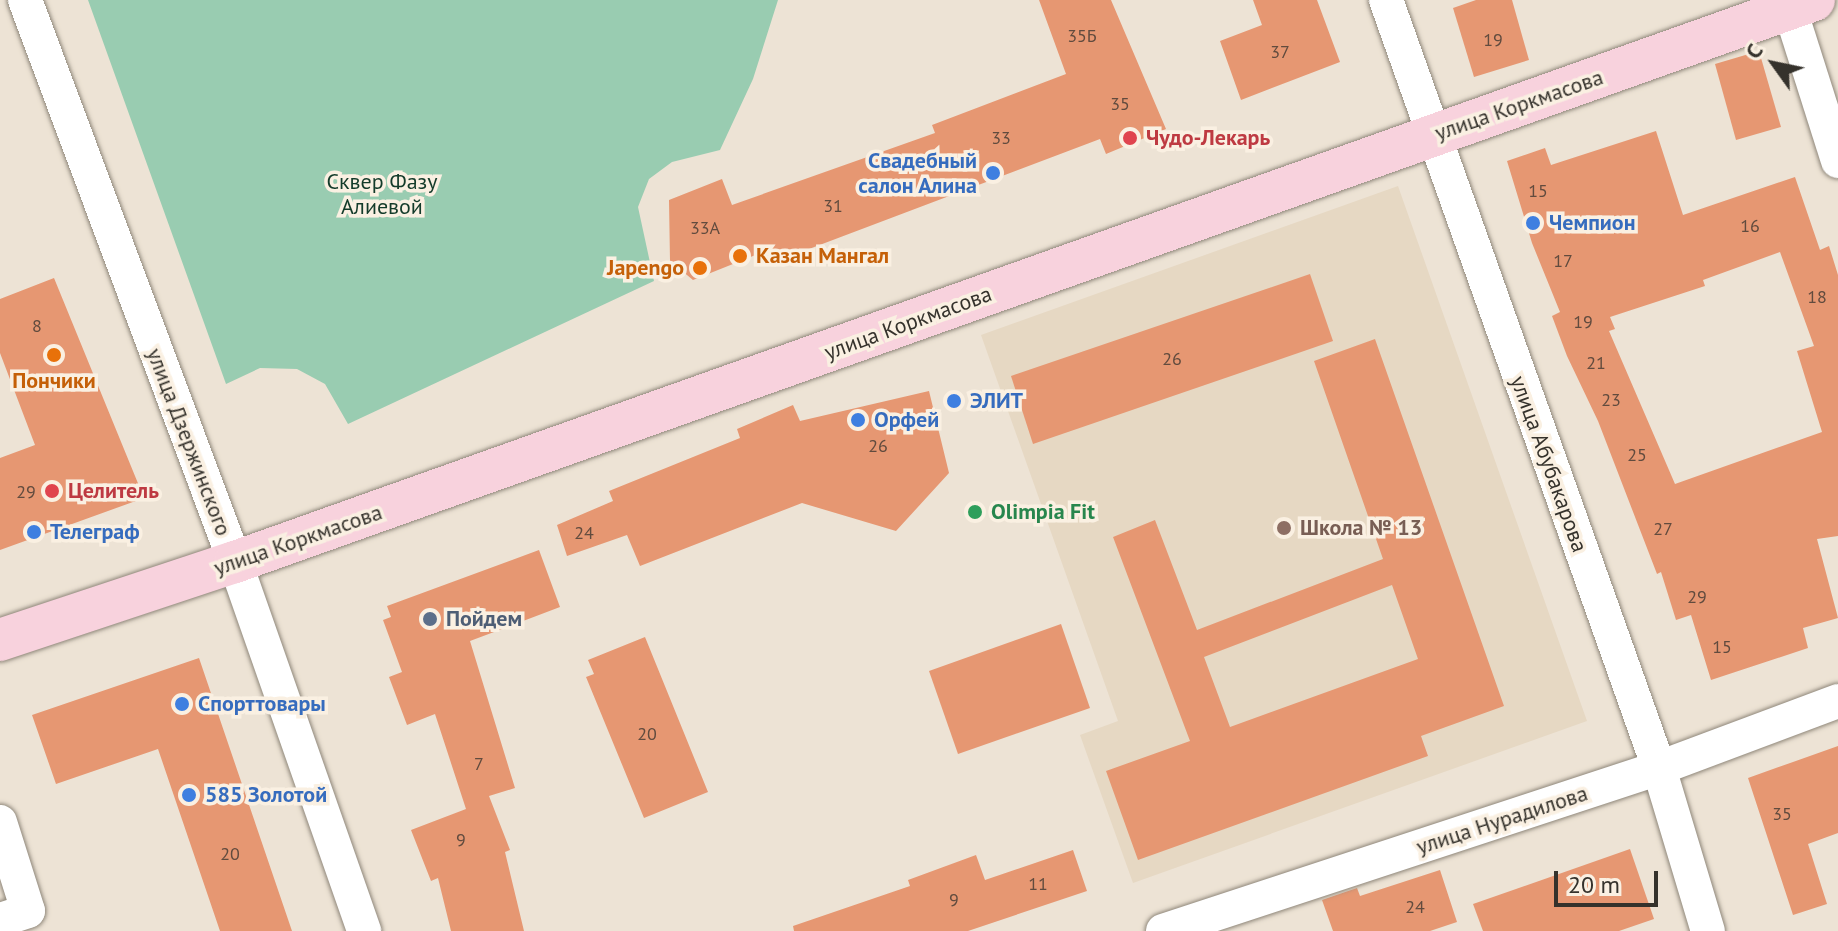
<!DOCTYPE html>
<meta charset="utf-8">
<style>
body{margin:0}
#map{position:relative;width:1838px;height:931px;overflow:hidden;background:#ede3d5;font-family:"PT Sans",sans-serif}
div>[style]{position:absolute}
[style*='--x']{left:calc(var(--x)*1px);top:calc(var(--y)*1px);width:calc(var(--w)*1px);rotate:calc(var(--a)*1deg)}
.built>*{inset:0;background:#e6d8c3}
.green>*{inset:0;background:#99ccb1}
.building>*{inset:0;background:#e69772}
.roads{filter:drop-shadow(0 0 2px #8f877a) drop-shadow(0 0 2px #8f877a)}
.minor>*{height:34px;margin:-17px;padding:0 17px;transform-origin:17px;border-radius:17px;background:#fff}
.major>*{height:42px;margin:-21px;padding:0 21px;transform-origin:21px;border-radius:21px;background:#f8d2dd}
.dots>*{width:22px;height:22px;translate:-50% -50%;box-sizing:border-box;border:4px solid #faf0e2;border-radius:50%}
span{translate:-50% -50%;white-space:nowrap;text-align:center;line-height:1.15;-webkit-text-stroke:7px #faf0e2;paint-order:stroke}
.number-label{font-size:18px;color:#614b3e}
.number-label span{-webkit-text-stroke-width:0}
.street-label{font-size:22px;color:#35322c}
.health-label{font-size:22px;color:#be3a42;font-weight:700}
.left{translate:0 -50%;text-align:left}
.shop-label{font-size:22px;color:#366cbe;font-weight:700}
.right{translate:-100% -50%;text-align:right}
.park-label{font-size:22px;color:#133b2a}
.food-label{font-size:22px;color:#c56008;font-weight:700}
.leisure-label{font-size:22px;color:#27864d;font-weight:700}
.education-label{font-size:22px;color:#785e54;font-weight:700}
.service-label{font-size:22px;color:#4e5e75;font-weight:700}
.north{position:absolute;left:1734px;top:24px;width:80px;height:80px;-webkit-text-stroke:6px #faf0e2;paint-order:stroke;rotate:303deg;font-size:22px;font-weight:700;line-height:32px;text-align:center;color:#35322c}
.north::after{content:'';display:block;margin:auto;width:28px;height:36px;background:#35322c;clip-path:polygon(50% 0,100% 100%,50% 72%,0 100%)}
.scale{position:absolute;left:1554px;top:871px;width:104px;height:36px;box-sizing:border-box;border:4px solid #35322c;border-top:0;padding-left:10px;font-size:24px;line-height:28px;white-space:nowrap;color:#35322c;-webkit-text-stroke:6px #faf0e2;paint-order:stroke}
</style>
<div id="map">
<div class="built">
<div style="clip-path:polygon(1398px 186px,1587px 721px,1133px 883px,1080px 735px,1118px 721px,981px 335px)"></div>
</div>
<div class="green">
<div style="clip-path:polygon(88px 0,778px 0,753px 79px,720px 150px,672px 162px,649px 179px,638px 207px,654px 281px,348px 424px,325px 384px,297px 369px,260px 368px,226px 384px)"></div>
</div>
<div class="building">
<div style="clip-path:polygon(1039px 0,1111px 0,1166px 129px,1106px 154px,1100px 139px,772px 263px,768px 250px,693px 280px,670px 261px,669px 200px,722px 179px,732px 205px,935px 133px,932px 125px,1066px 74px)"></div>
<div style="clip-path:polygon(1253px 0,1317px 0,1340px 62px,1241px 100px,1220px 41px,1262px 25px)"></div>
<div style="clip-path:polygon(1476px 0,1512px 0,1529px 60px,1474px 77px,1453px 8px)"></div>
<div style="clip-path:polygon(1759px 51px,1781px 127px,1736px 140px,1715px 64px)"></div>
<div style="clip-path:polygon(evenodd,1656px 131px,1683px 215px,1795px 177px,1820px 250px,1829px 246px,1838px 275px,1838px 536px,1817px 539px,1838px 618px,1803px 628px,1808px 648px,1711px 680px,1691px 615px,1676px 620px,1661px 572px,1657px 574px,1598px 421px,1567px 356px,1552px 316px,1560px 312px,1532px 243px,1507px 161px,1545px 148px,1551px 165px,1656px 131px,1780px 252px,1814px 346px,1797px 351px,1822px 432px,1675px 484px,1609px 331px,1615px 329px,1610px 317px,1705px 286px,1703px 280px,1780px 252px)"></div>
<div style="clip-path:polygon(1310px 274px,1333px 341px,1033px 444px,1011px 376px)"></div>
<div style="clip-path:polygon(54px 278px,144px 498px,0 550px,0 458px,35px 445px,0 353px,0 299px)"></div>
<div style="clip-path:polygon(evenodd,1375px 339px,1504px 706px,1421px 736px,1428px 756px,1138px 860px,1106px 771px,1190px 741px,1113px 537px,1155px 520px,1197px 630px,1383px 559px,1314px 361px,1375px 339px,1392px 585px,1418px 659px,1230px 727px,1204px 657px,1392px 585px)"></div>
<div style="clip-path:polygon(929px 391px,949px 473px,896px 531px,802px 503px,640px 566px,627px 535px,567px 556px,557px 525px,613px 501px,609px 491px,740px 438px,737px 429px,793px 405px,800px 421px)"></div>
<div style="clip-path:polygon(539px 550px,560px 607px,470px 641px,515px 788px,489px 796px,510px 850px,505px 852px,524px 931px,451px 931px,438px 878px,431px 881px,411px 830px,466px 809px,435px 714px,407px 725px,389px 677px,402px 672px,383px 620px,391px 617px,387px 606px)"></div>
<div style="clip-path:polygon(1061px 624px,1090px 708px,958px 754px,929px 671px)"></div>
<div style="clip-path:polygon(645px 637px,708px 792px,644px 818px,586px 677px,594px 674px,588px 660px)"></div>
<div style="clip-path:polygon(199px 658px,292px 931px,220px 931px,158px 749px,56px 784px,32px 715px)"></div>
<div style="clip-path:polygon(1838px 746px,1838px 833px,1808px 844px,1827px 904px,1793px 915px,1748px 778px)"></div>
<div style="clip-path:polygon(1630px 849px,1654px 919px,1619px 931px,1483px 931px,1473px 904px)"></div>
<div style="clip-path:polygon(1073px 850px,1087px 891px,968px 931px,794px 931px,793px 926px,910px 886px,908px 880px,976px 855px,985px 880px)"></div>
<div style="clip-path:polygon(1440px 870px,1457px 922px,1430px 931px,1333px 931px,1322px 900px,1357px 888px,1360px 896px)"></div>
</div>
<div class="roads">
<div class="minor">
<div style="--x:25;--y:0;--w:600;--a:69.51"></div>
<div style="--x:235;--y:562;--w:391;--a:70.7"></div>
<div style="--x:1386;--y:0;--w:815;--a:70.43"></div>
<div style="--x:1659;--y:768;--w:170;--a:73.3"></div>
<div style="--x:1787;--y:0;--w:169;--a:72.4"></div>
<div style="--x:0;--y:822;--w:93;--a:72.5"></div>
<div style="--x:28;--y:911;--w:29;--a:162"></div>
<div style="--x:1163;--y:931;--w:522;--a:-18.19"></div>
<div style="--x:1659;--y:768;--w:191;--a:-20.5"></div>
</div>
<div class="major">
<div style="--x:0;--y:640;--w:248;--a:-18.4"></div>
<div style="--x:235;--y:562;--w:1676;--a:-19.59"></div>
</div>
</div>
<div class="dots">
<div style="left:1130px;top:138px;background:#e0444e"></div>
<div style="left:993px;top:173px;background:#3f7fe0"></div>
<div style="left:1533px;top:223px;background:#3f7fe0"></div>
<div style="left:740px;top:256px;background:#e8710a"></div>
<div style="left:700px;top:268px;background:#e8710a"></div>
<div style="left:54px;top:355px;background:#e8710a"></div>
<div style="left:954px;top:401px;background:#3f7fe0"></div>
<div style="left:858px;top:420px;background:#3f7fe0"></div>
<div style="left:52px;top:491px;background:#e0444e"></div>
<div style="left:975px;top:512px;background:#2e9e5b"></div>
<div style="left:1284px;top:528px;background:#8d6e63"></div>
<div style="left:34px;top:532px;background:#3f7fe0"></div>
<div style="left:430px;top:619px;background:#5c6f8a"></div>
<div style="left:182px;top:704px;background:#3f7fe0"></div>
<div style="left:189px;top:795px;background:#3f7fe0"></div>
</div>
<div class="number-label">
<span style="left:1082px;top:36px">35Б</span>
<span style="left:1493px;top:40px">19</span>
<span style="left:1280px;top:52px">37</span>
<span style="left:1120px;top:104px">35</span>
<span style="left:1001px;top:138px">33</span>
<span style="left:1538px;top:191px">15</span>
<span style="left:833px;top:206px">31</span>
<span style="left:1750px;top:226px">16</span>
<span style="left:705px;top:228px">33А</span>
<span style="left:1563px;top:261px">17</span>
<span style="left:1817px;top:297px">18</span>
<span style="left:1583px;top:322px">19</span>
<span style="left:37px;top:326px">8</span>
<span style="left:1172px;top:359px">26</span>
<span style="left:1596px;top:363px">21</span>
<span style="left:1611px;top:400px">23</span>
<span style="left:878px;top:446px">26</span>
<span style="left:1637px;top:455px">25</span>
<span style="left:26px;top:492px">29</span>
<span style="left:1663px;top:529px">27</span>
<span style="left:584px;top:533px">24</span>
<span style="left:1697px;top:597px">29</span>
<span style="left:1722px;top:647px">15</span>
<span style="left:647px;top:734px">20</span>
<span style="left:479px;top:764px">7</span>
<span style="left:1782px;top:814px">35</span>
<span style="left:461px;top:840px">9</span>
<span style="left:230px;top:854px">20</span>
<span style="left:1038px;top:884px">11</span>
<span style="left:954px;top:900px">9</span>
<span style="left:1415px;top:907px">24</span>
</div>
<div class="street-label">
<span style="left:1519px;top:105px;rotate:-19deg">улица Коркмасова</span>
<span style="left:908px;top:323px;rotate:-20deg">улица Коркмасова</span>
<span style="left:189px;top:442px;rotate:69deg">улица Дзержинского</span>
<span style="left:1549px;top:464px;rotate:70deg">улица Абубакарова</span>
<span style="left:298px;top:540px;rotate:-19deg">улица Коркмасова</span>
<span style="left:1502px;top:820px;rotate:-18deg">улица Нурадилова</span>
</div>
<div class="health-label">
<span class="left" style="left:1146px;top:138px">Чудо-Лекарь</span>
<span class="left" style="left:68px;top:491px">Целитель</span>
</div>
<div class="shop-label">
<span class="right" style="left:977px;top:173px">Свадебный<br>салон Алина</span>
<span class="left" style="left:1549px;top:223px">Чемпион</span>
<span class="left" style="left:970px;top:401px">ЭЛИТ</span>
<span class="left" style="left:874px;top:420px">Орфей</span>
<span class="left" style="left:50px;top:532px">Телеграф</span>
<span class="left" style="left:198px;top:704px">Спорттовары</span>
<span class="left" style="left:205px;top:795px">585 Золотой</span>
</div>
<div class="park-label">
<span style="left:382px;top:194px">Сквер Фазу<br>Алиевой</span>
</div>
<div class="food-label">
<span class="left" style="left:756px;top:256px">Казан Мангал</span>
<span class="right" style="left:684px;top:268px">Japengo</span>
<span style="left:54px;top:381px">Пончики</span>
</div>
<div class="leisure-label">
<span class="left" style="left:991px;top:512px">Olimpia Fit</span>
</div>
<div class="education-label">
<span class="left" style="left:1300px;top:528px">Школа № 13</span>
</div>
<div class="service-label">
<span class="left" style="left:446px;top:619px">Пойдем</span>
</div>
<div class="north">С</div>
<div class="scale">20 m</div>
</div>
